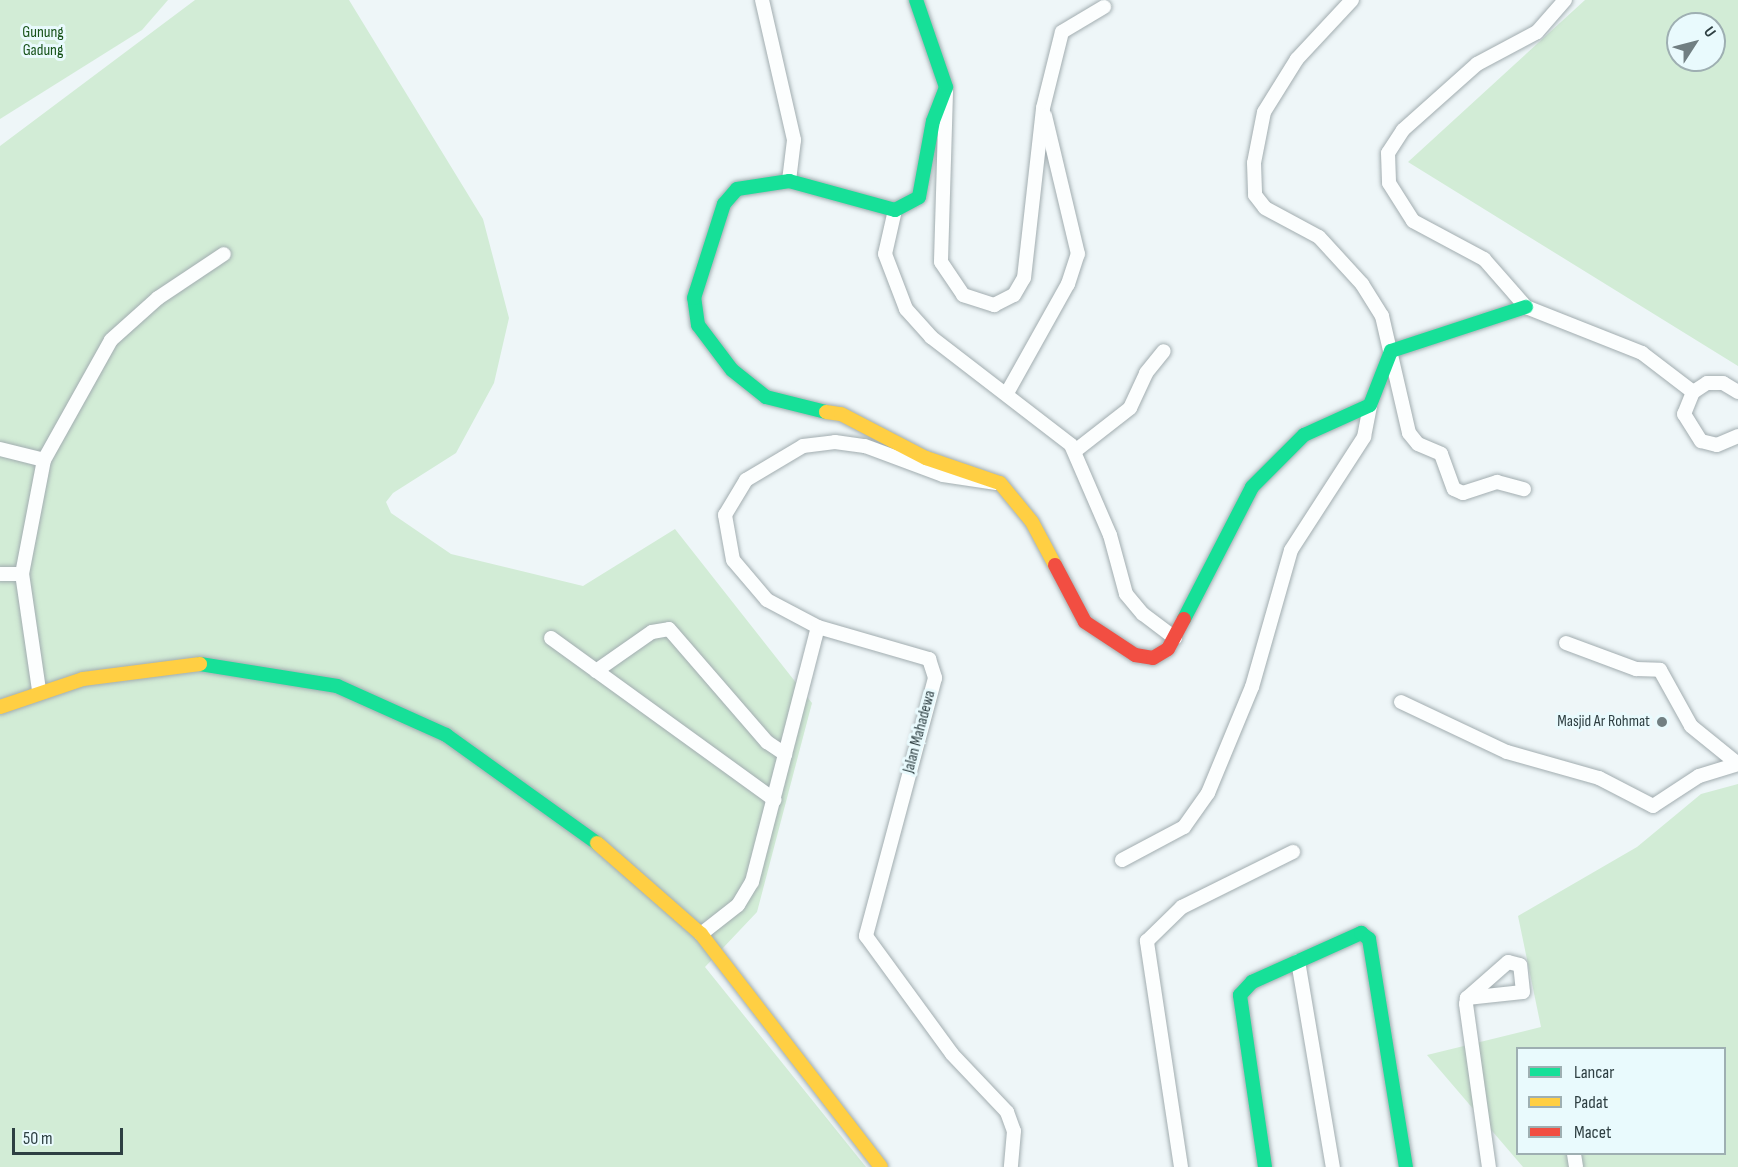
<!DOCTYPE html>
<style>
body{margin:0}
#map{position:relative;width:1738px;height:1167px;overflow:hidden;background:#eef6f8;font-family:"Sofia Sans Condensed",sans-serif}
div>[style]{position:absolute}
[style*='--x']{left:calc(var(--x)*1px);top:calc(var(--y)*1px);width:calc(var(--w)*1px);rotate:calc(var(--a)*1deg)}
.green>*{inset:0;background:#d2ecd6}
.roads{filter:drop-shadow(0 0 2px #a2adb0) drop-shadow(0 0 2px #a2adb0)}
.street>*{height:14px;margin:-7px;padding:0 7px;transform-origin:7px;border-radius:7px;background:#fcfefe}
.fast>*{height:14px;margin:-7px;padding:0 7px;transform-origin:7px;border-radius:7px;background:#16e098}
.slow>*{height:14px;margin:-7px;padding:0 7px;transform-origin:7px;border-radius:7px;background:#ffcf43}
.jam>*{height:14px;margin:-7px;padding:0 7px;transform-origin:7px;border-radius:7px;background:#f24e42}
.dots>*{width:16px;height:16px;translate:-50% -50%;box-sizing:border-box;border:3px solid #e9fafd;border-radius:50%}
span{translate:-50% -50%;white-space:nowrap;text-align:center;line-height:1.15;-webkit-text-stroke:6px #e9fafd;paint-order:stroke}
.park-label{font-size:16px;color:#175219}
.poi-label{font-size:16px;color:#2e3f42}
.right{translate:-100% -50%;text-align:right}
.street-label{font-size:16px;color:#2e3f42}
.legend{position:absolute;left:1516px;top:1047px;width:210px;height:108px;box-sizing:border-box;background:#e9fafd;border:2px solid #9eafb2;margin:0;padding:8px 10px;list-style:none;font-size:18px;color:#2e3f42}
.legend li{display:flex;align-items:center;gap:12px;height:30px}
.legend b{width:30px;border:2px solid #9eafb2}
.north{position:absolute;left:1666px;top:12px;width:60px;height:60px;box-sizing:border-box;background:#e9fafd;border:2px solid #9eafb2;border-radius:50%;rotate:54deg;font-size:16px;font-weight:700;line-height:24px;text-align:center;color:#2e3f42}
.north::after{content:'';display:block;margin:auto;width:21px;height:27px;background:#717f82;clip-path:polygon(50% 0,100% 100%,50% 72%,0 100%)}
.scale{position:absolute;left:12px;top:1128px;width:111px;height:27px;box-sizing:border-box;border:3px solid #2e3f42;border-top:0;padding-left:8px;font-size:18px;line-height:21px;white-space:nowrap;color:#2e3f42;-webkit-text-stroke:4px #e9fafd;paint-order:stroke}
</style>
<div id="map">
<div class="green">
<div style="clip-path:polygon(0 0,168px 0,142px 30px,0 119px)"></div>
<div style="clip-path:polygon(195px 0,349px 0,483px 219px,509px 318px,494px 383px,456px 453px,393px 493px,386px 502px,391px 513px,451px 554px,583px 586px,675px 529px,812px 703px,757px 912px,705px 967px,866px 1167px,0 1167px,0 146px)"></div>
<div style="clip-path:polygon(evenodd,1585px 0,1738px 0,1738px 366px,1408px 162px,1585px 0,1678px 24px,1714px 24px,1714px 60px,1678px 60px,1678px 24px)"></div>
<div style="clip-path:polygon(evenodd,1738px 784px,1738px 1167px,1523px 1167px,1427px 1055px,1541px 1027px,1518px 916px,1637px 847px,1701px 794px,1738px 784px,1518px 1048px,1724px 1048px,1724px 1154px,1518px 1154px,1518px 1048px)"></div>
</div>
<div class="roads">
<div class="street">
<div style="--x:762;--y:0;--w:144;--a:77.1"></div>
<div style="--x:794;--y:140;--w:41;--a:97"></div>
<div style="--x:1352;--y:0;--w:81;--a:133"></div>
<div style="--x:1297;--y:59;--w:62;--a:121.9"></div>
<div style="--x:1264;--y:112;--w:52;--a:101.1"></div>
<div style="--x:1254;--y:163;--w:32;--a:88"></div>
<div style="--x:1255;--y:195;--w:16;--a:52"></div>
<div style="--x:1265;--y:208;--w:61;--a:28.2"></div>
<div style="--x:1319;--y:237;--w:64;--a:47.5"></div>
<div style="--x:1362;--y:284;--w:38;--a:58"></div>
<div style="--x:1382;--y:316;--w:120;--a:77"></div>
<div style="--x:1409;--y:433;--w:14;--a:51"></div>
<div style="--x:1418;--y:444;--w:25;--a:23"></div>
<div style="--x:1441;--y:454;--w:37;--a:70"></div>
<div style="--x:1454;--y:489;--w:10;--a:24"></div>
<div style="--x:1463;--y:493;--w:36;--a:-18"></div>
<div style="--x:1497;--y:482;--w:28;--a:15"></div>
<div style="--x:1565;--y:0;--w:43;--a:131.2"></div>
<div style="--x:1537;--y:32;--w:68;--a:151.9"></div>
<div style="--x:1477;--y:64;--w:99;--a:138.3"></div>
<div style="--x:1403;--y:130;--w:27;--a:123"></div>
<div style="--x:1388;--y:153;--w:30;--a:88"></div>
<div style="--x:1389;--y:183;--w:45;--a:57.7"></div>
<div style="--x:1413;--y:221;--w:81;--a:28.2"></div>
<div style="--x:1484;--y:259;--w:64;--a:48.8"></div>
<div style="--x:1526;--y:307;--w:125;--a:21.6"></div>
<div style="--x:1642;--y:353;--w:64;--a:37.4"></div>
<div style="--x:946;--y:92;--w:170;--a:91.7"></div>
<div style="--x:941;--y:262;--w:40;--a:56"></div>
<div style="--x:963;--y:295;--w:33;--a:18"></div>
<div style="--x:994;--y:305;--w:22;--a:-27"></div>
<div style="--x:1014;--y:295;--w:20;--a:-60"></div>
<div style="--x:1024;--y:278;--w:171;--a:-83.6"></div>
<div style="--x:1043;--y:108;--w:78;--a:-76"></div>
<div style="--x:1062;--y:32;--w:49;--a:-30.8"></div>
<div style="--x:895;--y:210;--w:45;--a:102.8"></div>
<div style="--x:885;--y:254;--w:59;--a:69.1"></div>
<div style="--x:906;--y:309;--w:38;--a:48"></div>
<div style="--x:931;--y:337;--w:177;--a:37.6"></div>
<div style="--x:1071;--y:445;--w:98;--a:66.6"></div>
<div style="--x:1110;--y:535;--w:61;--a:74.8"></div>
<div style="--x:1126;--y:594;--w:26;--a:50"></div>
<div style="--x:1143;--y:614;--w:40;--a:37"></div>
<div style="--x:1738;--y:392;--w:17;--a:-149"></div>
<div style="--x:1723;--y:383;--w:16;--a:180"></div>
<div style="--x:1707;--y:383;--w:17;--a:147"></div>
<div style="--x:1693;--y:392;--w:24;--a:112"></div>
<div style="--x:1684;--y:414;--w:32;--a:58"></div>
<div style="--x:1701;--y:441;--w:16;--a:14"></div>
<div style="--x:1717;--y:445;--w:23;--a:-23"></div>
<div style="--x:1007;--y:393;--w:125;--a:-60.8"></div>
<div style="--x:1068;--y:284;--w:32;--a:-72"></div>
<div style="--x:1078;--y:254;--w:142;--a:-103.4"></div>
<div style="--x:0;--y:449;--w:45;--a:14"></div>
<div style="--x:1075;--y:451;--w:70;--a:-38"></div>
<div style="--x:1130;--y:408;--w:38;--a:-65"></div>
<div style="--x:1146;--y:373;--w:28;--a:-51"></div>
<div style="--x:0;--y:574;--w:22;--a:0"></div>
<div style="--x:818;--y:627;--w:58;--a:-152.1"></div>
<div style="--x:767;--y:600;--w:52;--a:-130.4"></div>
<div style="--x:733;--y:560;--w:46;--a:-100.1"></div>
<div style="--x:725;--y:515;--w:41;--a:-59"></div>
<div style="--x:746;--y:480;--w:66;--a:-30.8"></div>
<div style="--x:803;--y:446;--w:32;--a:-7"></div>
<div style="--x:835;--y:442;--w:30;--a:8"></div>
<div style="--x:865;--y:446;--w:83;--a:20.4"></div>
<div style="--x:943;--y:475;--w:54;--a:8.6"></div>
<div style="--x:551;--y:638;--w:276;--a:35.9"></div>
<div style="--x:1566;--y:643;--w:75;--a:20.4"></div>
<div style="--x:1636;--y:669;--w:24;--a:2"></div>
<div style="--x:1660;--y:670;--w:64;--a:61"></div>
<div style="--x:1691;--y:726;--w:60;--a:39"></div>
<div style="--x:596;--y:671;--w:68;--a:-34.9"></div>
<div style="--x:652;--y:632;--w:17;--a:-10"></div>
<div style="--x:669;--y:629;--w:150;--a:49.1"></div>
<div style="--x:767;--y:742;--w:22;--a:34"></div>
<div style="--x:39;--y:690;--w:117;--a:-98.3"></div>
<div style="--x:22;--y:574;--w:116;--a:-79.1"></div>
<div style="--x:44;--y:460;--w:137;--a:-60.8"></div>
<div style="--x:111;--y:340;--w:63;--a:-41.8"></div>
<div style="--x:158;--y:298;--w:79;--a:-33.7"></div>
<div style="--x:1401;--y:702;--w:117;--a:25.3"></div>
<div style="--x:1507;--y:752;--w:96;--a:15.8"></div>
<div style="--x:1599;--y:778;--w:61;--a:27.4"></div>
<div style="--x:1653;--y:806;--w:55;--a:-33.1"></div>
<div style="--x:1699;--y:776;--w:41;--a:-17.1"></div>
<div style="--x:1122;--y:860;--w:70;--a:-28"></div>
<div style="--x:1184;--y:827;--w:42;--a:-54.8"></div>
<div style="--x:1208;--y:793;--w:115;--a:-67.5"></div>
<div style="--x:1252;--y:687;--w:142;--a:-74.1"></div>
<div style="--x:1291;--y:550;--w:135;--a:-57.1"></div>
<div style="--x:1364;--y:437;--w:33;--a:-79"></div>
<div style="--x:701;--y:934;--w:47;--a:-38.1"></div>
<div style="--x:738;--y:905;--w:27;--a:-59"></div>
<div style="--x:752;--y:882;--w:263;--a:-75.5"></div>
<div style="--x:818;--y:627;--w:116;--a:16.1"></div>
<div style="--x:929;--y:659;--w:20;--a:72"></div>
<div style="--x:935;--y:678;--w:267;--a:105"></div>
<div style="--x:866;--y:936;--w:146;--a:53.9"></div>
<div style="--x:952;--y:1054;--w:80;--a:46.5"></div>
<div style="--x:1007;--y:1112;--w:20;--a:70"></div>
<div style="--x:1014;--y:1131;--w:36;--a:95"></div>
<div style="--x:1298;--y:961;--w:209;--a:80.4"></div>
<div style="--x:1467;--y:998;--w:56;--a:-6.1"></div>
<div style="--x:1523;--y:992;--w:27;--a:-96"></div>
<div style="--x:1520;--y:965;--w:12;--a:-166"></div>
<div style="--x:1508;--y:962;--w:55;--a:138.7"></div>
<div style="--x:1467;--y:998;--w:6;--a:99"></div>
<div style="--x:1466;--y:1004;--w:165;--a:82"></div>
<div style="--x:1574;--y:1154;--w:13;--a:81"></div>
<div style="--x:1181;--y:1167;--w:229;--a:-98.6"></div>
<div style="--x:1147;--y:941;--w:49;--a:-44.2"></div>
<div style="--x:1182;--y:907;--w:124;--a:-26.4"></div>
</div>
<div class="fast">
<div style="--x:826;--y:412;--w:62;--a:-166"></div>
<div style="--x:766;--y:397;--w:43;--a:-141.5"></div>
<div style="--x:732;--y:370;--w:56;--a:-127.1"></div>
<div style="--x:698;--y:325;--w:27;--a:-98"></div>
<div style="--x:694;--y:298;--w:99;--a:-72.3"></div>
<div style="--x:724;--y:204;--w:20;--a:-49"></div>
<div style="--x:737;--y:189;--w:53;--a:-8.7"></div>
<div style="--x:789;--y:181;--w:110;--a:15.3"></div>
<div style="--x:895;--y:210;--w:27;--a:-28"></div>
<div style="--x:919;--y:197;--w:77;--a:-79.6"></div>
<div style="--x:933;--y:121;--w:36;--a:-69"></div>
<div style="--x:946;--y:87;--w:92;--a:-109"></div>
<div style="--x:1184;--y:619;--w:148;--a:-62.7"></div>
<div style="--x:1252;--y:487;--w:74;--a:-45"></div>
<div style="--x:1304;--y:435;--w:72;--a:-24.4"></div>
<div style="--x:1370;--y:405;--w:58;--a:-68.7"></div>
<div style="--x:1391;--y:351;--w:142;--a:-18.1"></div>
<div style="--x:200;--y:664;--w:139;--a:9.1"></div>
<div style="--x:337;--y:686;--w:120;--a:24.2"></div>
<div style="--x:446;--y:735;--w:186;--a:35.6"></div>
<div style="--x:1265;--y:1167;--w:174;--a:-98.3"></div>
<div style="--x:1240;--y:995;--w:18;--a:-47"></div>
<div style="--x:1252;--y:982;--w:120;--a:-24.2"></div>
<div style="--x:1361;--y:933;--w:10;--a:37"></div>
<div style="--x:1369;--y:939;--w:231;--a:80.8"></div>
</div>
<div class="slow">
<div style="--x:826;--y:412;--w:15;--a:8"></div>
<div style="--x:841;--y:414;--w:96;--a:27.4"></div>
<div style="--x:926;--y:458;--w:78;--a:18.7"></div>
<div style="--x:1000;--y:483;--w:50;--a:50.6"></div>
<div style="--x:1032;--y:522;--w:49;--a:61.9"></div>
<div style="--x:0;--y:707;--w:88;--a:-18.6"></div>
<div style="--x:83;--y:679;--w:118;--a:-7.3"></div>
<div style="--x:597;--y:843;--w:138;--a:41.2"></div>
<div style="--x:701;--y:934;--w:294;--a:52.3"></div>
</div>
<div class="jam">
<div style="--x:1055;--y:565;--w:64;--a:62.2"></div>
<div style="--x:1085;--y:622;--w:60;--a:33.4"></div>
<div style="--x:1135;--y:655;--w:18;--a:9"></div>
<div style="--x:1153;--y:658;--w:17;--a:-31"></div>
<div style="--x:1168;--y:649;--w:34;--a:-62"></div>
</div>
</div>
<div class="dots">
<div style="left:1662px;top:722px;background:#717f82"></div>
</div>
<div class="park-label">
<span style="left:43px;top:42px">Gunung<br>Gadung</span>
</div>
<div class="poi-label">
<span class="right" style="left:1650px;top:722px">Masjid Ar Rohmat</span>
</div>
<div class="street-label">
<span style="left:920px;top:732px;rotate:-75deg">Jalan Mahadewa</span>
</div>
<ul class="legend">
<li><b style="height:8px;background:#16e098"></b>Lancar</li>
<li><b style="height:8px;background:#ffcf43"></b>Padat</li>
<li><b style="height:8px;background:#f24e42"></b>Macet</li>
</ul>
<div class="north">U</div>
<div class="scale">50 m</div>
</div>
